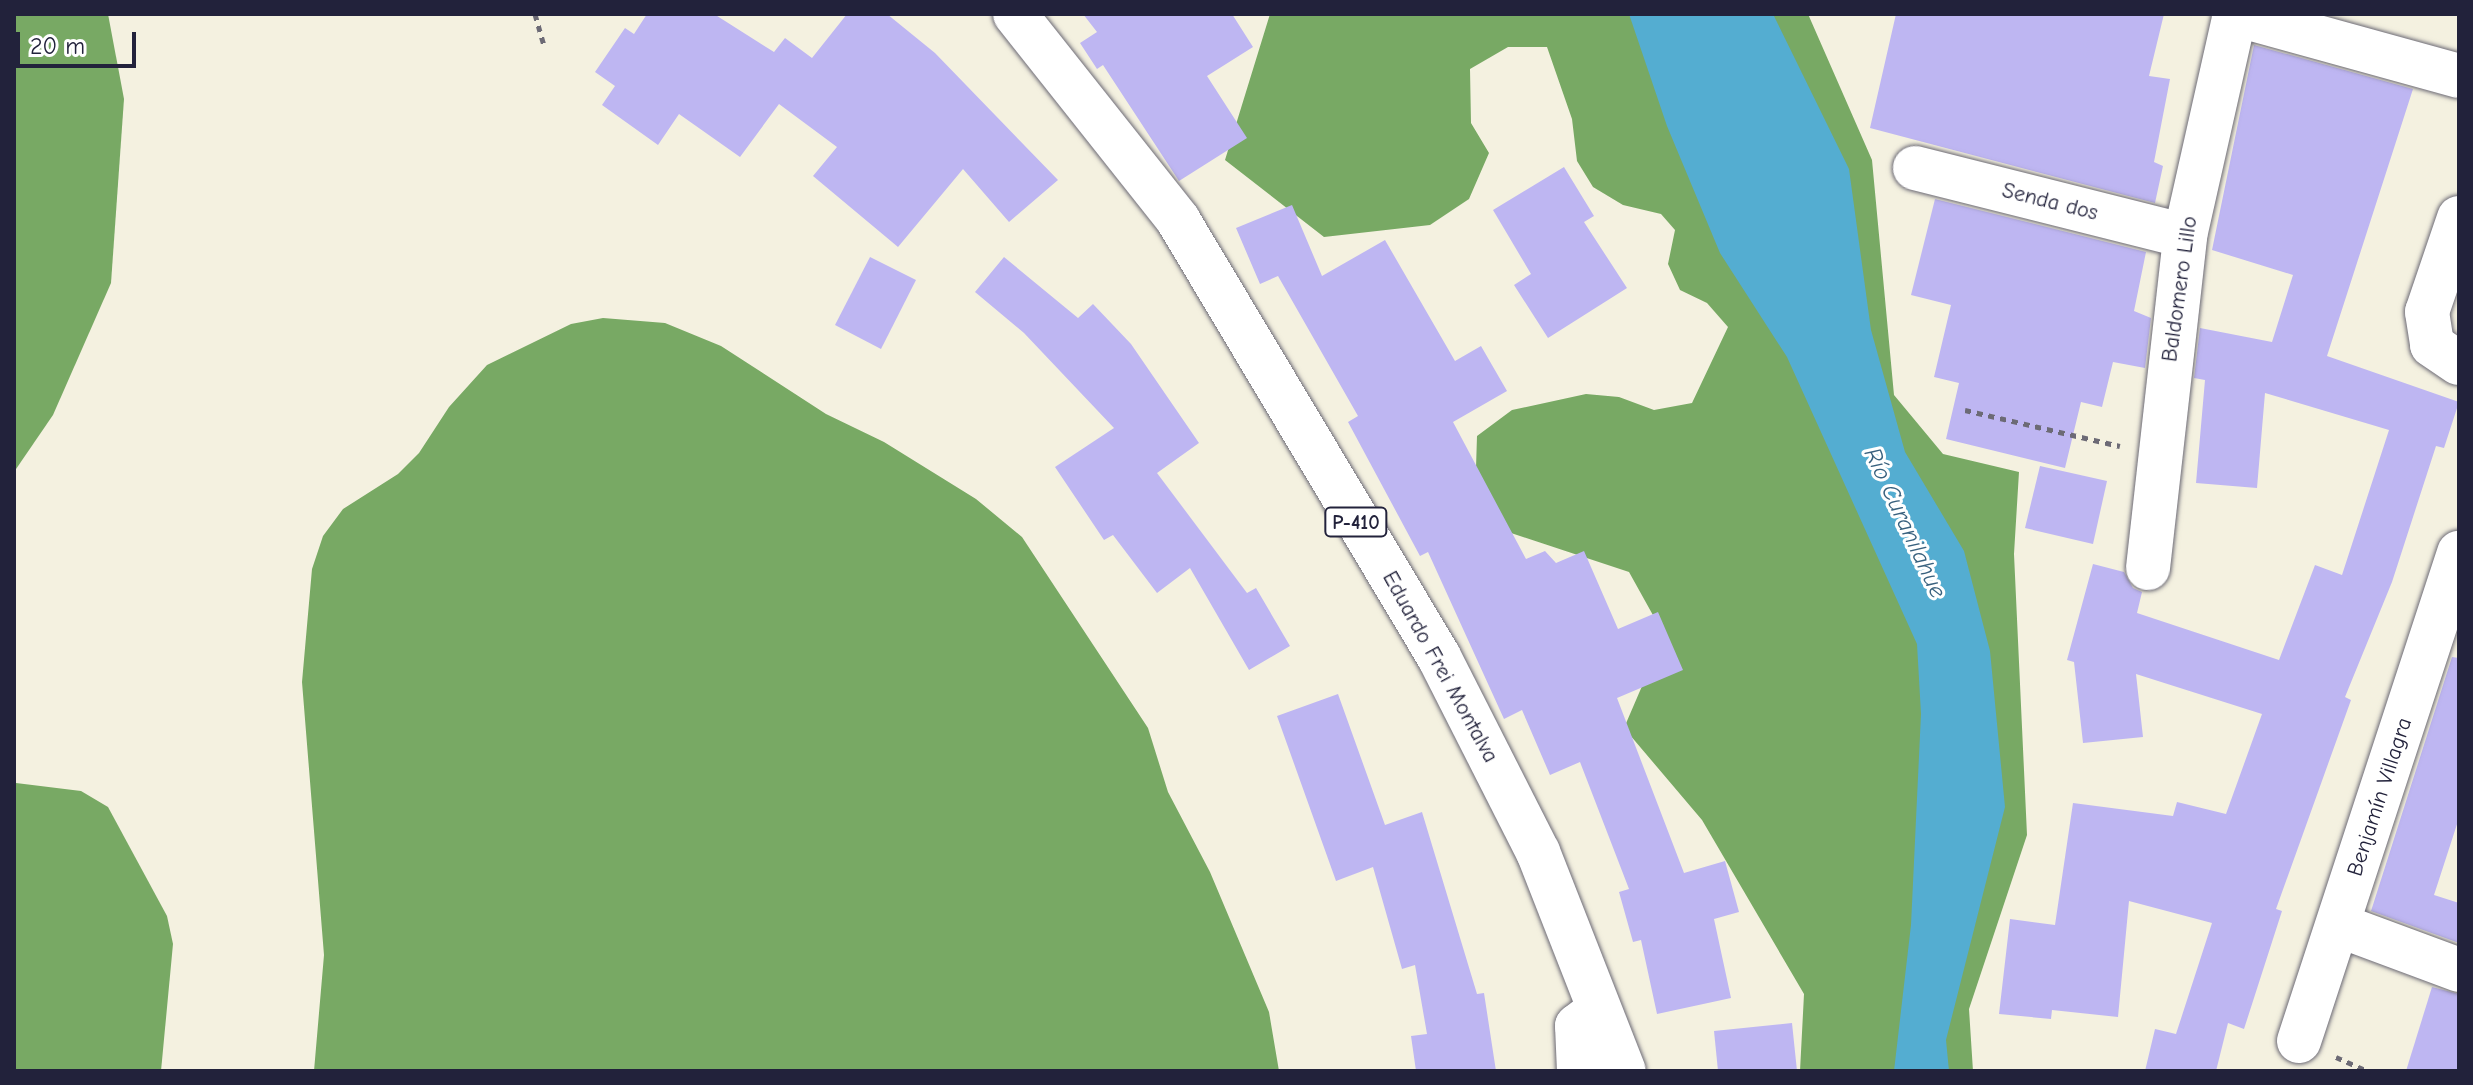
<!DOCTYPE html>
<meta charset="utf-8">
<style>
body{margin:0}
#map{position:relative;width:2473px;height:1085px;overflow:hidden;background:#f4f1e0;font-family:"Comic Neue",sans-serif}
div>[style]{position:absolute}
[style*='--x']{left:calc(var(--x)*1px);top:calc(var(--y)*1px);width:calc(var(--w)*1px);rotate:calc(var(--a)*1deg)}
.forest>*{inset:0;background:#78a964}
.water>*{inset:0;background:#54add1}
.building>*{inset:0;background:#beb6f2}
.path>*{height:5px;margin-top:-2.5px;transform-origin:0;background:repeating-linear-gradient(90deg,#6c6a75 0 6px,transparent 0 12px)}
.roads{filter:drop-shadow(0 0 2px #6c6a75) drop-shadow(0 0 2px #6c6a75)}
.minor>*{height:44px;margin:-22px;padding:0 22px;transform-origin:22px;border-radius:22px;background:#fff}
.primary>*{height:44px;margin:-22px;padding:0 22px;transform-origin:22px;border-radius:22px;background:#fff}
span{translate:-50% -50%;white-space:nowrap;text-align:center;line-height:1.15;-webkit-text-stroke:6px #fff;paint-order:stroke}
.shield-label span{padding:2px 6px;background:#fff;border:2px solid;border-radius:6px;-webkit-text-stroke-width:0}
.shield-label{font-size:20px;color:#22223b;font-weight:700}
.street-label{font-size:22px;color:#22223b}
.water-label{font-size:24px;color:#38617e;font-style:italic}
.frame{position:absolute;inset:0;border:16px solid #22223b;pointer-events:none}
.scale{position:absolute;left:16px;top:32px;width:120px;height:36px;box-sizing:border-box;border:4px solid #22223b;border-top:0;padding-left:10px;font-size:24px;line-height:28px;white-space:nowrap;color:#22223b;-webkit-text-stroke:6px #fff;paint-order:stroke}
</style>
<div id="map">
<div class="forest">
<div style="clip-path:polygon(14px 14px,108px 14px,124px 99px,111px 283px,53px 415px,14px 472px)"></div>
<div style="clip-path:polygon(1270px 14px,1808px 14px,1872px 160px,1894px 395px,1943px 454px,2019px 472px,2014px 554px,2027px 835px,1969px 1009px,1973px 1071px,1800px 1071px,1804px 994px,1702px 820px,1624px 728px,1664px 635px,1629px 572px,1496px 528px,1476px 468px,1477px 436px,1512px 410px,1586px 394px,1619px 397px,1654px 410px,1692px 403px,1728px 327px,1707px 303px,1680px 290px,1668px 264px,1675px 230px,1661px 214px,1623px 205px,1593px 187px,1577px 161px,1572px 119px,1547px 47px,1508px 47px,1470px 69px,1471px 123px,1489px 153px,1469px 199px,1430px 225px,1324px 237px,1225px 160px)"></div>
<div style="clip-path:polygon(603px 318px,665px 323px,721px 346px,826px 414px,884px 442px,976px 499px,1022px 537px,1148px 728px,1168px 792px,1210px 872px,1269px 1012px,1279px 1071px,314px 1071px,324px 955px,302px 682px,312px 569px,323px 536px,343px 509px,398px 474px,419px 453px,449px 407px,487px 365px,571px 324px)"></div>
<div style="clip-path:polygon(16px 783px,81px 791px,108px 807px,167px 916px,173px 944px,161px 1071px,14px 1071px)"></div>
</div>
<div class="water">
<div style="clip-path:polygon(1629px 14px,1773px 14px,1849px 169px,1871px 330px,1905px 452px,1964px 551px,1990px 651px,2005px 807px,1946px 1040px,1949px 1071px,1894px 1071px,1911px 925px,1921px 714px,1917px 644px,1787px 357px,1720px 253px,1667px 126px)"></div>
</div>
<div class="building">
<div style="clip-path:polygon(647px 14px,714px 14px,774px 52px,785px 38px,812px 58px,847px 14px,887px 14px,935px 53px,1058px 180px,1009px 222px,963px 169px,898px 247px,813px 176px,837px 147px,779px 104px,740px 157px,679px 114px,658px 145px,602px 105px,615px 86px,595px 72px,625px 28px,634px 34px)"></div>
<div style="clip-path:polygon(1083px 14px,1232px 14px,1253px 47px,1207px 76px,1247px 138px,1179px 181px,1103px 65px,1097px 69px,1080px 43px,1097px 32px)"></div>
<div style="clip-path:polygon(1896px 14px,2164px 14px,2149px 76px,2170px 79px,2154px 162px,2163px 166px,2155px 203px,1870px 128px)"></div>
<div style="clip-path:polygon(2254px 45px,2413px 89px,2327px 356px,2459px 402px,2444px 448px,2436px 446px,2392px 582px,2345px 697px,2351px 700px,2276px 909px,2282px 911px,2244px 1029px,2228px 1023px,2216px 1071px,2145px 1071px,2155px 1029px,2176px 1034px,2212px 923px,2129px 901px,2118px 1017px,2052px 1010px,2051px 1019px,1999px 1014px,2010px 919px,2055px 925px,2073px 803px,2173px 816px,2177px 802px,2226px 814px,2262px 714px,2136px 674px,2143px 737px,2083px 743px,2074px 662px,2067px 660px,2093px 564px,2124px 572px,2133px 588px,2142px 592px,2137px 613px,2279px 660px,2315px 565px,2342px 575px,2389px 430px,2265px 393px,2257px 488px,2196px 483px,2205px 380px,2194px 378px,2200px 328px,2272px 342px,2293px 275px,2212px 250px)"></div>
<div style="clip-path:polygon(1564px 167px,1594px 216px,1584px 222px,1627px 288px,1548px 338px,1514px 285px,1531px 274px,1493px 210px)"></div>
<div style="clip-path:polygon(1935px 199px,2146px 252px,2134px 311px,2151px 318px,2145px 368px,2113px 362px,2102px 407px,2081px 402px,2065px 468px,1946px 439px,1959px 383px,1934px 377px,1951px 305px,1911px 295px)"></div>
<div style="clip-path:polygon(1292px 205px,1322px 276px,1385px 240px,1455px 361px,1481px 346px,1507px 391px,1453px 422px,1526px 559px,1545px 551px,1556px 563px,1584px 551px,1618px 629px,1658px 612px,1683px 670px,1617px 698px,1684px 873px,1725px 861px,1739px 912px,1714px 919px,1731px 998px,1657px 1014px,1641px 940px,1633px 942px,1619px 892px,1629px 889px,1580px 762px,1550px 775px,1522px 710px,1504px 719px,1428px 552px,1420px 556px,1348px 422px,1358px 416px,1278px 276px,1260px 284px,1236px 228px)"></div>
<div style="clip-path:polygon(870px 257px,916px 280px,881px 349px,835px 325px)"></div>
<div style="clip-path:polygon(1004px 257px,1078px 318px,1093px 304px,1131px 344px,1199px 443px,1157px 473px,1247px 593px,1256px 588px,1290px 646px,1249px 670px,1190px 568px,1157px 593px,1113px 535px,1104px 540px,1055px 467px,1114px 428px,1024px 333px,975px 292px)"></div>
<div style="clip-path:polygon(2040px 466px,2107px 481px,2093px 544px,2025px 528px)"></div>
<div style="clip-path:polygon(2452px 657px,2459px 658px,2459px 818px,2434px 895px,2459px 903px,2459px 943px,2371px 911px)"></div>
<div style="clip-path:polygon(1338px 694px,1385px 825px,1422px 812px,1477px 994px,1484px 993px,1496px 1071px,1416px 1071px,1411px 1036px,1427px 1034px,1415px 965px,1402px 969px,1373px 867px,1336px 881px,1277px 716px)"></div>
<div style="clip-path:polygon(2432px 987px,2459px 994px,2459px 1071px,2406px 1071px)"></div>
<div style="clip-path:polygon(1792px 1023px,1797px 1071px,1718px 1071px,1714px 1031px)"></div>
</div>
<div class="path">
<div style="--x:535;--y:14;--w:35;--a:74"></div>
<div style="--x:1965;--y:410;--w:159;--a:13.1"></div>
<div style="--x:2336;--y:1057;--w:34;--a:24"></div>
</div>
<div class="roads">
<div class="minor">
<div style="--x:2234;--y:14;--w:233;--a:15.4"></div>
<div style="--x:1915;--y:168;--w:278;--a:14.1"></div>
<div style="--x:2459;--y:218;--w:99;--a:108.8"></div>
<div style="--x:2427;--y:312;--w:33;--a:81"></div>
<div style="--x:2432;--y:345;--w:32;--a:34"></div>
<div style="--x:2148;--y:568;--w:334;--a:-83.6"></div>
<div style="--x:2185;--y:236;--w:228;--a:-77.3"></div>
<div style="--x:2338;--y:925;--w:129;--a:20.4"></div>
<div style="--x:2299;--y:1041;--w:514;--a:-71.85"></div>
<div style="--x:1579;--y:1071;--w:45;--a:-92.5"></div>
<div style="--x:1577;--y:1026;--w:26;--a:-37"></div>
</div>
<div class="primary">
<div style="--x:1015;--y:14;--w:263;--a:51.6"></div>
<div style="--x:1178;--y:220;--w:509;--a:59.15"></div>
<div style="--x:1439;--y:657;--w:219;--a:63.1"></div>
<div style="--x:1538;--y:852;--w:235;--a:68.6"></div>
</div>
</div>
<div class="shield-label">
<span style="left:1356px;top:522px">P-410</span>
</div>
<div class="street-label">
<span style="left:2050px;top:202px;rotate:14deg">Senda dos</span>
<span style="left:2180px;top:289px;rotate:-82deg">Baldomero Lillo</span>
<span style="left:1440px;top:667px;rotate:61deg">Eduardo Frei Montalva</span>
<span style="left:2380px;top:797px;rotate:-72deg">Benjamín Villagra</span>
</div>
<div class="water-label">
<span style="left:1905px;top:523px;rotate:65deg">Río Curanilahue</span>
</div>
<div class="frame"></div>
<div class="scale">20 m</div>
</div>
